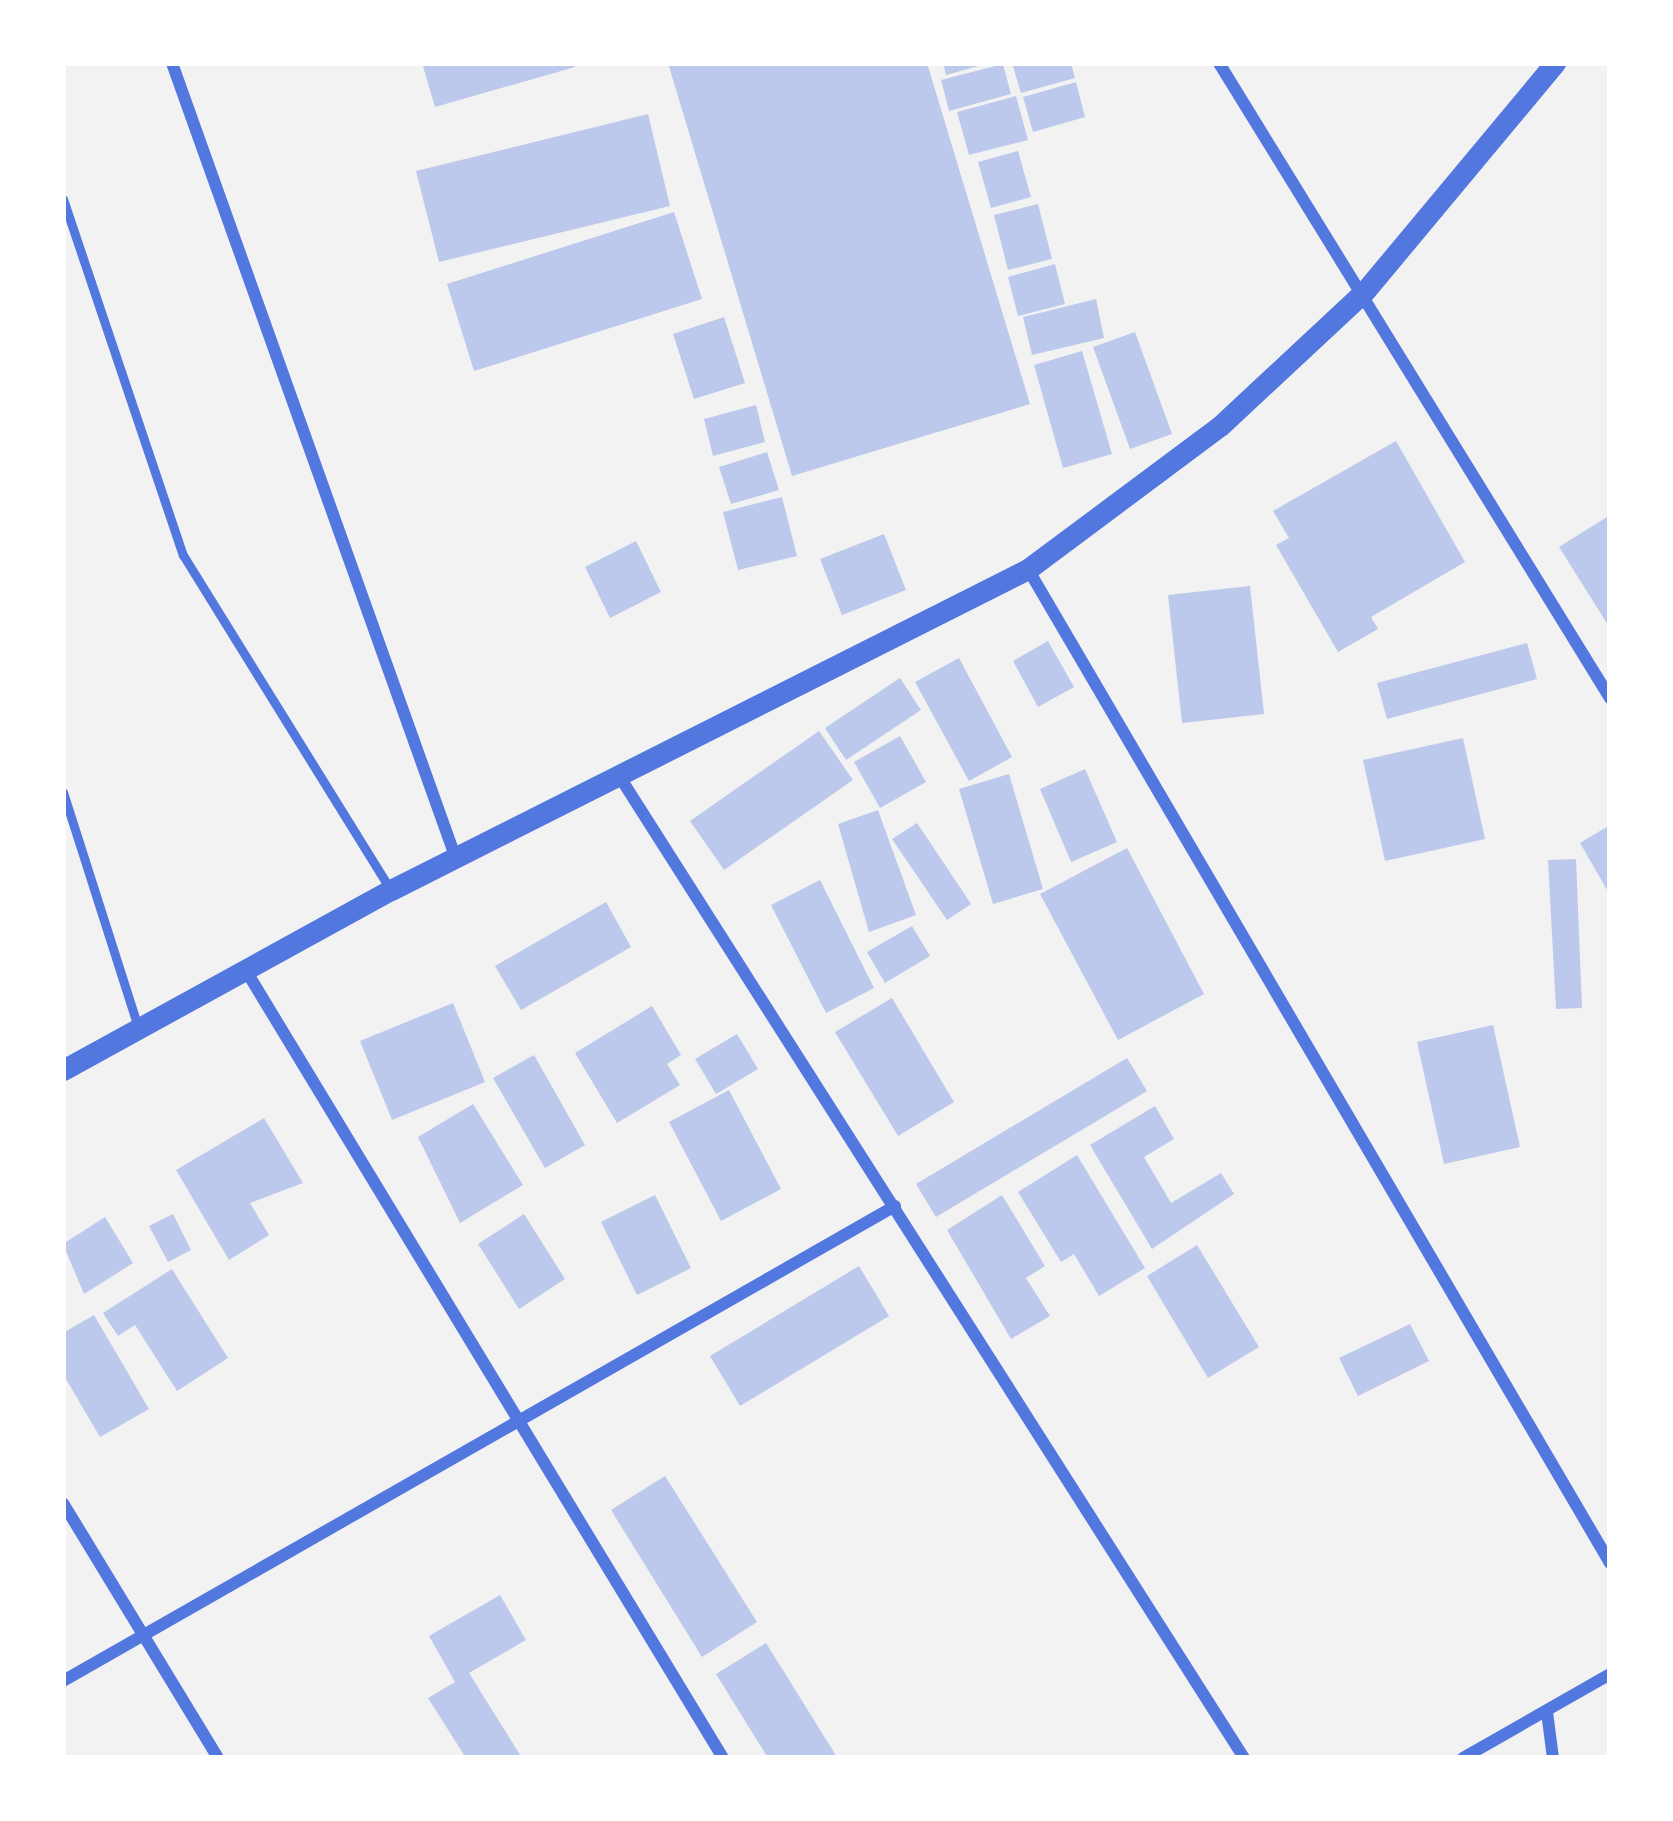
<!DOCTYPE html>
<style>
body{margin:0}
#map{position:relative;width:1673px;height:1821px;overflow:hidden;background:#f2f2f2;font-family:"Fira Sans Condensed",sans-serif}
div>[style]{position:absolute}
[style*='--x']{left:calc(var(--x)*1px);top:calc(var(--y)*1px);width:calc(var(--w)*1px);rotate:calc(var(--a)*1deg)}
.building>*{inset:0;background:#bdc9ec}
.service>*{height:9px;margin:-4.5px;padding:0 4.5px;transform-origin:4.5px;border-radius:4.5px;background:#5277de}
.minor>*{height:12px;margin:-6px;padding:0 6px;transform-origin:6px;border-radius:6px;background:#5277de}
.tertiary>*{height:21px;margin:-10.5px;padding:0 10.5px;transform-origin:10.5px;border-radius:10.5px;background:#5277de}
span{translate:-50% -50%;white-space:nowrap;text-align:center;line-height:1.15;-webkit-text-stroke:12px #fff;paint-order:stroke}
.frame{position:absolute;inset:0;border:66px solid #fff;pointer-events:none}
</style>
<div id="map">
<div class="building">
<div style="clip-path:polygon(422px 63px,574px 63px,575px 67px,435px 107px)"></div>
<div style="clip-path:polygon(668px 63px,927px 63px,1030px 404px,792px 476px)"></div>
<div style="clip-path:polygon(943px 63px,986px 63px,986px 64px,946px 75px)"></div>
<div style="clip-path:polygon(1012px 63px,1071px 63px,1075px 78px,1021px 93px)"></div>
<div style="clip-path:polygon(1003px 64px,1011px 94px,949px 111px,941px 80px)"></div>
<div style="clip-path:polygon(1076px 82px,1085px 117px,1033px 132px,1023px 97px)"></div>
<div style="clip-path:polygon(1016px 96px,1028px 140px,969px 155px,957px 112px)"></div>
<div style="clip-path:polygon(648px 114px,670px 206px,439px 262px,416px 171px)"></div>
<div style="clip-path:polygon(1018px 151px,1031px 197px,991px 208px,978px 162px)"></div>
<div style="clip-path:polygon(1038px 204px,1052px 259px,1008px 270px,994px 215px)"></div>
<div style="clip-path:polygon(674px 212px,702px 299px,474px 371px,447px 284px)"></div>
<div style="clip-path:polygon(1055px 264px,1065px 304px,1018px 316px,1008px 277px)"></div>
<div style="clip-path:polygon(1096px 299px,1104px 338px,1032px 355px,1023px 317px)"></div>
<div style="clip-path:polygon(724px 317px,745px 383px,694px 399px,673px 334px)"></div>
<div style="clip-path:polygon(1135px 332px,1172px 434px,1130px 449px,1093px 347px)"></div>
<div style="clip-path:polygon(1082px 351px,1112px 454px,1063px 468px,1034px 365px)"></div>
<div style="clip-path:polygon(756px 405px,765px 442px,713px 456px,704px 419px)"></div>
<div style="clip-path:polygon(1396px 441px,1465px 562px,1371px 617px,1378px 629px,1338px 652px,1276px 545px,1289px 538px,1273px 511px)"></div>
<div style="clip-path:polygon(767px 452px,779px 490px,731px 504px,719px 467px)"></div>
<div style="clip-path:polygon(782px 497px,797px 556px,738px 570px,723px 512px)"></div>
<div style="clip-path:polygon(1610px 515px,1610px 628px,1559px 547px)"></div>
<div style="clip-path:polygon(884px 534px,906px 590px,842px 615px,820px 559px)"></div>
<div style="clip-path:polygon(636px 541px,661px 592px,610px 618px,585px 567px)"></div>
<div style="clip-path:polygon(1250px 586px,1264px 714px,1182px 723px,1168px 595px)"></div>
<div style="clip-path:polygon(1048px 641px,1074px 687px,1038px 707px,1013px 661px)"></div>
<div style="clip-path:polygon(1527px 643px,1537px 679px,1387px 719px,1377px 683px)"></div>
<div style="clip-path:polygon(959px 658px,1012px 757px,969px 781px,915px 682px)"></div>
<div style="clip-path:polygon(900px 678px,921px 710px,846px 760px,825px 728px)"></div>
<div style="clip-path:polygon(819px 731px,853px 780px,724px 870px,690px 821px)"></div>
<div style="clip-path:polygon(900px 736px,926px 782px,880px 808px,854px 762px)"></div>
<div style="clip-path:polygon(1463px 738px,1485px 839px,1385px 861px,1363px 760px)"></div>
<div style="clip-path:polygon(1085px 769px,1117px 842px,1071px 862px,1040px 789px)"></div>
<div style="clip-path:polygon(1009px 774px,1043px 889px,993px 904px,959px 789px)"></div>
<div style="clip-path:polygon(878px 810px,916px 915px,869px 932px,838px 824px)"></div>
<div style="clip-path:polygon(917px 823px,971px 904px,947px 920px,892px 839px)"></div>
<div style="clip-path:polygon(1610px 825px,1610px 895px,1580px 843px)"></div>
<div style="clip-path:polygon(1127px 848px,1204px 994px,1118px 1040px,1040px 894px)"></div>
<div style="clip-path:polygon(1576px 859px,1582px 1008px,1556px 1009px,1548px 860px)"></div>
<div style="clip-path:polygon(820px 880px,874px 988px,826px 1013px,771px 905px)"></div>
<div style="clip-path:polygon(606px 902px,631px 947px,521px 1010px,495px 966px)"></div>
<div style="clip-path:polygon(912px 926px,930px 956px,885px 983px,867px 952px)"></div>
<div style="clip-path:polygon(892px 998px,954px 1102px,898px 1136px,835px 1032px)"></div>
<div style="clip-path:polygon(453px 1003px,485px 1082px,392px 1120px,360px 1041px)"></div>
<div style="clip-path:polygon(652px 1006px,681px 1055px,667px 1064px,680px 1085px,617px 1123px,575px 1053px)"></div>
<div style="clip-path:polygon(1493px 1025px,1520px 1147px,1444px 1164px,1417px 1042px)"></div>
<div style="clip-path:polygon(737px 1034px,758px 1069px,716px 1094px,695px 1059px)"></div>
<div style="clip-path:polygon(534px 1055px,585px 1145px,545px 1168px,493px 1078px)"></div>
<div style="clip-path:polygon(1127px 1058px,1147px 1091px,936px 1217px,916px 1184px)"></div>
<div style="clip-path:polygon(729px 1090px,781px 1189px,721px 1221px,669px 1122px)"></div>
<div style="clip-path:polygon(473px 1104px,523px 1185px,460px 1223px,418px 1137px)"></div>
<div style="clip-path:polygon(1155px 1106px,1174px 1139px,1144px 1157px,1171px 1203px,1221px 1173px,1234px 1194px,1152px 1249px,1090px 1145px)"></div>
<div style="clip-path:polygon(264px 1118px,303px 1183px,250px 1203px,269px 1235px,229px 1260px,176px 1170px)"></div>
<div style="clip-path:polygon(1077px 1155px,1145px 1268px,1099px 1296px,1074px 1254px,1061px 1262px,1018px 1192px)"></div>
<div style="clip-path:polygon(655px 1195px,691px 1268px,637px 1295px,601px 1222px)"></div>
<div style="clip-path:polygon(1002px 1195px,1045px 1266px,1026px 1278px,1050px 1316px,1011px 1339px,947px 1230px)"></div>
<div style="clip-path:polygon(173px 1214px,191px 1250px,168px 1262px,149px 1226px)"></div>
<div style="clip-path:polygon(524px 1214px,565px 1279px,519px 1309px,478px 1244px)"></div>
<div style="clip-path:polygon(105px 1217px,133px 1263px,84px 1294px,63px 1244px)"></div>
<div style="clip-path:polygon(1197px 1245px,1259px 1347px,1208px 1378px,1147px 1276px)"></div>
<div style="clip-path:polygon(859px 1266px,889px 1316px,740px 1406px,710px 1356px)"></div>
<div style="clip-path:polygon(172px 1269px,228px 1358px,177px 1391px,135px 1325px,118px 1336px,103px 1313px)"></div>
<div style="clip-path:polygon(94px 1315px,149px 1409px,100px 1437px,63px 1374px,63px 1333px)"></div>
<div style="clip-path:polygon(1410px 1324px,1429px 1361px,1358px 1396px,1339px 1358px)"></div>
<div style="clip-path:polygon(665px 1476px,757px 1622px,702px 1657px,611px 1510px)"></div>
<div style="clip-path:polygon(500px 1595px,526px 1640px,469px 1673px,522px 1758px,466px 1758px,428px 1698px,455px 1682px,429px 1636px)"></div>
<div style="clip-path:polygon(766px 1643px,832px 1749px,837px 1758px,768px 1758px,716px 1674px)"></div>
</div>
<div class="service">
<div style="--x:63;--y:199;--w:376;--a:71.4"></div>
<div style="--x:183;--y:555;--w:394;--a:58.2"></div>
<div style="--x:63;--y:792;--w:247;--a:72.3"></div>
</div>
<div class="minor">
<div style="--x:172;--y:63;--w:845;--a:70.36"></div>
<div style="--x:1219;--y:63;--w:746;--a:58.38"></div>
<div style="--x:1028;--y:569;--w:1152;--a:59.65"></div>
<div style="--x:623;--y:782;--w:1157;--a:57.53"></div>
<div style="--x:245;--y:969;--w:922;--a:58.79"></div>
<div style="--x:63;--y:1503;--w:298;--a:58.7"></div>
<div style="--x:63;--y:1681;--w:958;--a:-29.72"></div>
<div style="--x:1547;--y:1712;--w:46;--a:82.6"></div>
<div style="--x:1463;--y:1758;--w:169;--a:-29.7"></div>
</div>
<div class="tertiary">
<div style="--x:63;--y:1070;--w:374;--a:-28.8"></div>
<div style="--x:391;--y:890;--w:713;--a:-26.74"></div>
<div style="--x:1028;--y:569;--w:239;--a:-36.7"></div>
<div style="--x:1220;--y:426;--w:198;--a:-43"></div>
<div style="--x:1365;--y:291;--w:297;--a:-50.2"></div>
</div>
<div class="frame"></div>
</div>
